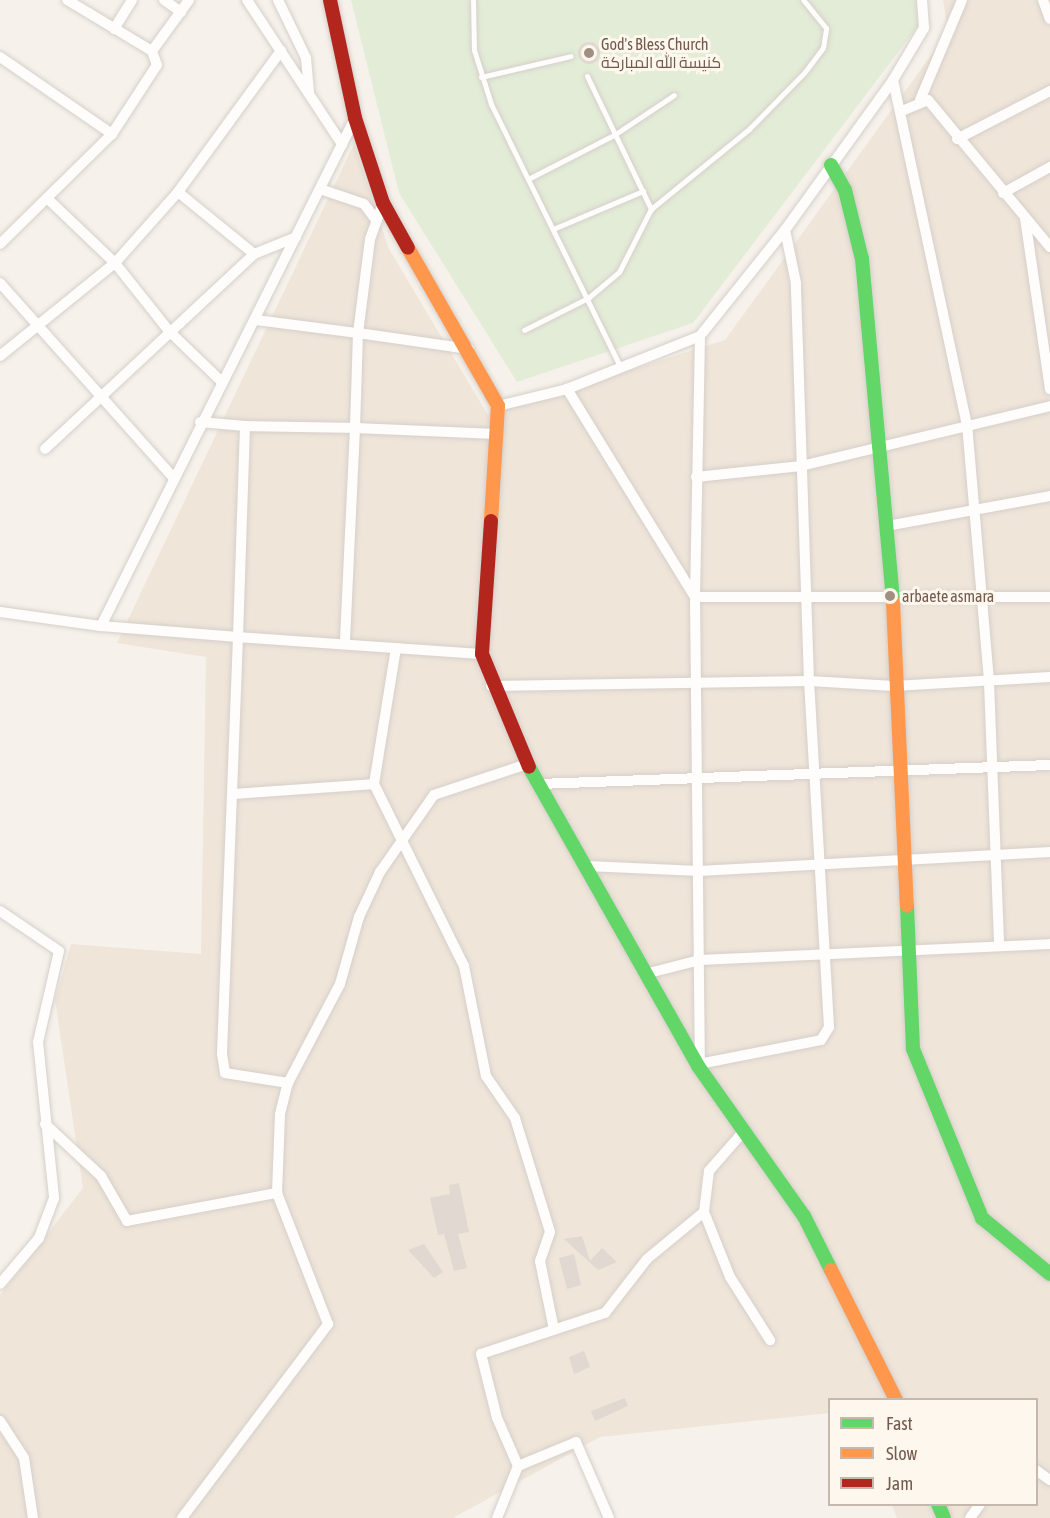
<!DOCTYPE html>
<meta charset="utf-8">
<style>
body{margin:0}
#map{position:relative;width:1050px;height:1518px;overflow:hidden;background:#f6f2eb;font-family:"Asap Condensed",Cairo,sans-serif}
div>[style]{position:absolute}
[style*='--x']{left:calc(var(--x)*1px);top:calc(var(--y)*1px);width:calc(var(--w)*1px);rotate:calc(var(--a)*1deg)}
.residential>*{inset:0;background:#efe5d9}
.green>*{inset:0;background:#e3ecd7}
.building>*{inset:0;background:#e0d8d1}
.round{border-radius:50%}
.roads{filter:drop-shadow(0 0 2px #d5cfca) drop-shadow(0 0 2px #d5cfca)}
.lane>*{height:5px;margin:-2.5px;padding:0 2.5px;transform-origin:2.5px;border-radius:2.5px;background:#fefdfc}
.street>*{height:10px;margin:-5px;padding:0 5px;transform-origin:5px;border-radius:5px;background:#fefdfc}
.fast>*{height:14px;margin:-7px;padding:0 7px;transform-origin:7px;border-radius:7px;background:#63d668}
.slow>*{height:14px;margin:-7px;padding:0 7px;transform-origin:7px;border-radius:7px;background:#ff974d}
.jam>*{height:14px;margin:-7px;padding:0 7px;transform-origin:7px;border-radius:7px;background:#b3261e}
.dots>*{width:16px;height:16px;translate:-50% -50%;box-sizing:border-box;border:3px solid #fef7ed;border-radius:50%}
span{translate:-50% -50%;white-space:nowrap;text-align:center;line-height:1.15;-webkit-text-stroke:6px #fef7ed;paint-order:stroke}
.poi-label{font-size:16px;color:#735a4d}
.left{translate:0 -50%;text-align:left}
.legend{position:absolute;left:828px;top:1398px;width:210px;height:108px;box-sizing:border-box;background:#fef7ed;border:2px solid #c6b8ad;margin:0;padding:8px 10px;list-style:none;font-size:18px;color:#735a4d}
.legend li{display:flex;align-items:center;gap:12px;height:30px}
.legend b{width:30px;border:2px solid #c6b8ad}
</style>
<div id="map">
<div class="residential">
<div style="clip-path:polygon(943px 0,1050px 0,1050px 1518px,897px 1518px,892px 1505px,1036px 1504px,1036px 1400px,830px 1400px,829px 1413px,600px 1437px,453px 1518px,0 1518px,0 1295px,83px 1188px,55px 1000px,71px 944px,201px 954px,206px 657px,117px 643px,354px 144px,389px 249px,488px 415px,725px 340px,948px 32px)"></div>
</div>
<div class="green">
<div style="clip-path:polygon(351px 0,918px 0,921px 22px,693px 323px,517px 382px,399px 193px)"></div>
</div>
<div class="building">
<div class="round" style="left:578px;top:42px;width:22px;height:22px"></div>
<div style="clip-path:polygon(459px 1183px,469px 1232px,458px 1234px,467px 1268px,454px 1271px,444px 1234px,438px 1235px,430px 1198px,450px 1194px,449px 1185px)"></div>
<div style="clip-path:polygon(582px 1236px,590px 1261px,602px 1248px,617px 1262px,598px 1270px,564px 1239px)"></div>
<div style="clip-path:polygon(424px 1244px,443px 1272px,434px 1278px,408px 1250px)"></div>
<div style="clip-path:polygon(574px 1254px,581px 1285px,567px 1289px,559px 1258px)"></div>
<div style="clip-path:polygon(584px 1351px,590px 1367px,574px 1374px,569px 1357px)"></div>
<div style="clip-path:polygon(625px 1398px,628px 1406px,595px 1421px,591px 1411px)"></div>
</div>
<div class="roads">
<div class="lane">
<div style="--x:473;--y:0;--w:50;--a:88.9"></div>
<div style="--x:474;--y:50;--w:57;--a:72.5"></div>
<div style="--x:491;--y:104;--w:294;--a:63.8"></div>
<div style="--x:587;--y:76;--w:148;--a:64.3"></div>
<div style="--x:481;--y:77;--w:92;--a:-13.1"></div>
<div style="--x:528;--y:179;--w:97;--a:-27.1"></div>
<div style="--x:614;--y:135;--w:72;--a:-33.7"></div>
<div style="--x:553;--y:229;--w:98;--a:-22.9"></div>
<div style="--x:524;--y:330;--w:72;--a:-26.6"></div>
<div style="--x:588;--y:298;--w:40;--a:-40"></div>
<div style="--x:619;--y:272;--w:71;--a:-63.1"></div>
<div style="--x:651;--y:209;--w:127;--a:-39.2"></div>
<div style="--x:749;--y:129;--w:78;--a:-45.5"></div>
<div style="--x:804;--y:73;--w:31;--a:-53"></div>
<div style="--x:823;--y:48;--w:20;--a:-81"></div>
<div style="--x:826;--y:28;--w:36;--a:-129"></div>
</div>
<div class="street">
<div style="--x:164;--y:0;--w:21;--a:35"></div>
<div style="--x:247;--y:0;--w:173;--a:56.6"></div>
<div style="--x:278;--y:0;--w:64;--a:64.2"></div>
<div style="--x:306;--y:58;--w:34;--a:85"></div>
<div style="--x:1043;--y:0;--w:20;--a:70"></div>
<div style="--x:114;--y:29;--w:34;--a:-58"></div>
<div style="--x:152;--y:51;--w:63;--a:-54"></div>
<div style="--x:0;--y:57;--w:136;--a:34.5"></div>
<div style="--x:893;--y:80;--w:352;--a:77.9"></div>
<div style="--x:967;--y:424;--w:259;--a:85.1"></div>
<div style="--x:989;--y:682;--w:263;--a:87.8"></div>
<div style="--x:920;--y:100;--w:108;--a:-67.2"></div>
<div style="--x:902;--y:111;--w:28;--a:-23"></div>
<div style="--x:928;--y:100;--w:191;--a:50.3"></div>
<div style="--x:957;--y:139;--w:105;--a:-27.3"></div>
<div style="--x:320;--y:189;--w:46;--a:18.8"></div>
<div style="--x:364;--y:204;--w:20;--a:53"></div>
<div style="--x:178;--y:192;--w:98;--a:39.2"></div>
<div style="--x:1003;--y:193;--w:54;--a:-29"></div>
<div style="--x:49;--y:200;--w:91;--a:43.7"></div>
<div style="--x:115;--y:263;--w:87;--a:51.5"></div>
<div style="--x:169;--y:331;--w:74;--a:43.9"></div>
<div style="--x:1025;--y:218;--w:173;--a:81.7"></div>
<div style="--x:0;--y:244;--w:157;--a:-44.5"></div>
<div style="--x:112;--y:134;--w:82;--a:-56.9"></div>
<div style="--x:157;--y:65;--w:15;--a:-110"></div>
<div style="--x:152;--y:51;--w:99;--a:-149"></div>
<div style="--x:0;--y:283;--w:260;--a:48.3"></div>
<div style="--x:256;--y:320;--w:103;--a:7.3"></div>
<div style="--x:358;--y:333;--w:95;--a:-82.7"></div>
<div style="--x:370;--y:239;--w:38;--a:-70"></div>
<div style="--x:700;--y:336;--w:261;--a:91.1"></div>
<div style="--x:695;--y:597;--w:468;--a:89.4"></div>
<div style="--x:469;--y:349;--w:112;--a:-171.8"></div>
<div style="--x:358;--y:333;--w:95;--a:91.8"></div>
<div style="--x:355;--y:428;--w:141;--a:2.4"></div>
<div style="--x:0;--y:356;--w:148;--a:-39"></div>
<div style="--x:115;--y:263;--w:95;--a:-48.4"></div>
<div style="--x:178;--y:192;--w:175;--a:-53.9"></div>
<div style="--x:567;--y:389;--w:244;--a:58.4"></div>
<div style="--x:695;--y:597;--w:355;--a:0"></div>
<div style="--x:498;--y:406;--w:71;--a:-13.8"></div>
<div style="--x:567;--y:389;--w:143;--a:-21.7"></div>
<div style="--x:700;--y:336;--w:136;--a:-51.3"></div>
<div style="--x:785;--y:230;--w:185;--a:-54.2"></div>
<div style="--x:893;--y:80;--w:61;--a:-59.2"></div>
<div style="--x:924;--y:28;--w:28;--a:-94"></div>
<div style="--x:200;--y:422;--w:45;--a:5.1"></div>
<div style="--x:245;--y:426;--w:211;--a:91.9"></div>
<div style="--x:238;--y:637;--w:245;--a:4"></div>
<div style="--x:245;--y:426;--w:110;--a:1"></div>
<div style="--x:355;--y:428;--w:216;--a:92.7"></div>
<div style="--x:45;--y:449;--w:286;--a:-43"></div>
<div style="--x:254;--y:254;--w:45;--a:-22"></div>
<div style="--x:696;--y:477;--w:106;--a:-6"></div>
<div style="--x:801;--y:466;--w:256;--a:-13.5"></div>
<div style="--x:887;--y:526;--w:166;--a:-10.4"></div>
<div style="--x:0;--y:612;--w:102;--a:7.9"></div>
<div style="--x:101;--y:626;--w:568;--a:-63.43"></div>
<div style="--x:101;--y:626;--w:137;--a:4.6"></div>
<div style="--x:238;--y:637;--w:417;--a:92.2"></div>
<div style="--x:222;--y:1054;--w:19;--a:81"></div>
<div style="--x:225;--y:1073;--w:64;--a:9"></div>
<div style="--x:396;--y:648;--w:138;--a:99.2"></div>
<div style="--x:374;--y:784;--w:203;--a:63.7"></div>
<div style="--x:464;--y:966;--w:112;--a:78.7"></div>
<div style="--x:486;--y:1076;--w:51;--a:55.4"></div>
<div style="--x:515;--y:1118;--w:119;--a:72.9"></div>
<div style="--x:550;--y:1232;--w:31;--a:109"></div>
<div style="--x:540;--y:1261;--w:70;--a:78.5"></div>
<div style="--x:491;--y:686;--w:318;--a:-0.9"></div>
<div style="--x:809;--y:681;--w:85;--a:3.4"></div>
<div style="--x:894;--y:686;--w:156;--a:-3.3"></div>
<div style="--x:539;--y:784;--w:511;--a:-2.13"></div>
<div style="--x:235;--y:794;--w:139;--a:-4.1"></div>
<div style="--x:587;--y:866;--w:112;--a:2.6"></div>
<div style="--x:699;--y:871;--w:352;--a:-3.1"></div>
<div style="--x:0;--y:911;--w:71;--a:34.1"></div>
<div style="--x:59;--y:951;--w:93;--a:103"></div>
<div style="--x:38;--y:1042;--w:157;--a:84.1"></div>
<div style="--x:54;--y:1198;--w:43;--a:110.6"></div>
<div style="--x:39;--y:1238;--w:60;--a:130.3"></div>
<div style="--x:645;--y:974;--w:57;--a:-14.3"></div>
<div style="--x:700;--y:960;--w:350;--a:-2.6"></div>
<div style="--x:704;--y:1063;--w:119;--a:-11.1"></div>
<div style="--x:821;--y:1040;--w:15;--a:-58"></div>
<div style="--x:829;--y:1027;--w:347;--a:-93.3"></div>
<div style="--x:809;--y:681;--w:398;--a:-91.9"></div>
<div style="--x:796;--y:283;--w:54;--a:-101.7"></div>
<div style="--x:45;--y:1124;--w:76;--a:42.9"></div>
<div style="--x:101;--y:1176;--w:52;--a:60"></div>
<div style="--x:127;--y:1221;--w:153;--a:-10.6"></div>
<div style="--x:744;--y:1131;--w:53;--a:131.2"></div>
<div style="--x:709;--y:1171;--w:41;--a:97"></div>
<div style="--x:704;--y:1212;--w:70;--a:68.2"></div>
<div style="--x:730;--y:1277;--w:75;--a:57.6"></div>
<div style="--x:0;--y:1421;--w:44;--a:57"></div>
<div style="--x:24;--y:1458;--w:61;--a:81.5"></div>
<div style="--x:1036;--y:1470;--w:17;--a:36"></div>
<div style="--x:182;--y:1518;--w:243;--a:-53"></div>
<div style="--x:328;--y:1324;--w:141;--a:-111.3"></div>
<div style="--x:277;--y:1193;--w:79;--a:-87.8"></div>
<div style="--x:280;--y:1114;--w:32;--a:-76"></div>
<div style="--x:288;--y:1083;--w:112;--a:-62.3"></div>
<div style="--x:340;--y:984;--w:70;--a:-74.2"></div>
<div style="--x:359;--y:917;--w:50;--a:-65"></div>
<div style="--x:380;--y:872;--w:94;--a:-55"></div>
<div style="--x:434;--y:795;--w:98;--a:-18.4"></div>
<div style="--x:497;--y:1518;--w:56;--a:-68"></div>
<div style="--x:609;--y:1518;--w:83;--a:-113.5"></div>
<div style="--x:576;--y:1442;--w:63;--a:157.5"></div>
<div style="--x:518;--y:1466;--w:52;--a:-113.6"></div>
<div style="--x:497;--y:1418;--w:66;--a:-104"></div>
<div style="--x:481;--y:1354;--w:131;--a:-18.3"></div>
<div style="--x:605;--y:1313;--w:68;--a:-52.1"></div>
<div style="--x:647;--y:1259;--w:74;--a:-39.5"></div>
<div style="--x:970;--y:1518;--w:17;--a:-54"></div>
</div>
<div class="fast">
<div style="--x:831;--y:165;--w:29;--a:61"></div>
<div style="--x:845;--y:190;--w:71;--a:76.2"></div>
<div style="--x:862;--y:259;--w:344;--a:84.8"></div>
<div style="--x:529;--y:767;--w:343;--a:60.5"></div>
<div style="--x:698;--y:1066;--w:184;--a:54.8"></div>
<div style="--x:804;--y:1216;--w:60;--a:63.4"></div>
<div style="--x:907;--y:906;--w:143;--a:87.6"></div>
<div style="--x:913;--y:1049;--w:183;--a:67.8"></div>
<div style="--x:982;--y:1218;--w:88;--a:39.5"></div>
<div style="--x:938;--y:1504;--w:15;--a:67"></div>
</div>
<div class="slow">
<div style="--x:408;--y:248;--w:182;--a:60.3"></div>
<div style="--x:498;--y:406;--w:115;--a:93.5"></div>
<div style="--x:893;--y:602;--w:304;--a:87.4"></div>
<div style="--x:831;--y:1270;--w:145;--a:63.4"></div>
</div>
<div class="jam">
<div style="--x:330;--y:0;--w:121;--a:78"></div>
<div style="--x:355;--y:118;--w:89;--a:71.8"></div>
<div style="--x:383;--y:203;--w:51;--a:60.9"></div>
<div style="--x:491;--y:521;--w:133;--a:93.9"></div>
<div style="--x:482;--y:654;--w:122;--a:67.4"></div>
</div>
</div>
<div class="dots">
<div style="left:589px;top:53px;background:#a18f84"></div>
<div style="left:890px;top:596px;background:#a18f84"></div>
</div>
<div class="poi-label">
<span class="left" style="left:601px;top:53px">God's Bless Church<br>كنيسة الله المباركة</span>
<span class="left" style="left:902px;top:596px">arbaete asmara</span>
</div>
<ul class="legend">
<li><b style="height:8px;background:#63d668"></b>Fast</li>
<li><b style="height:8px;background:#ff974d"></b>Slow</li>
<li><b style="height:8px;background:#b3261e"></b>Jam</li>
</ul>
</div>
